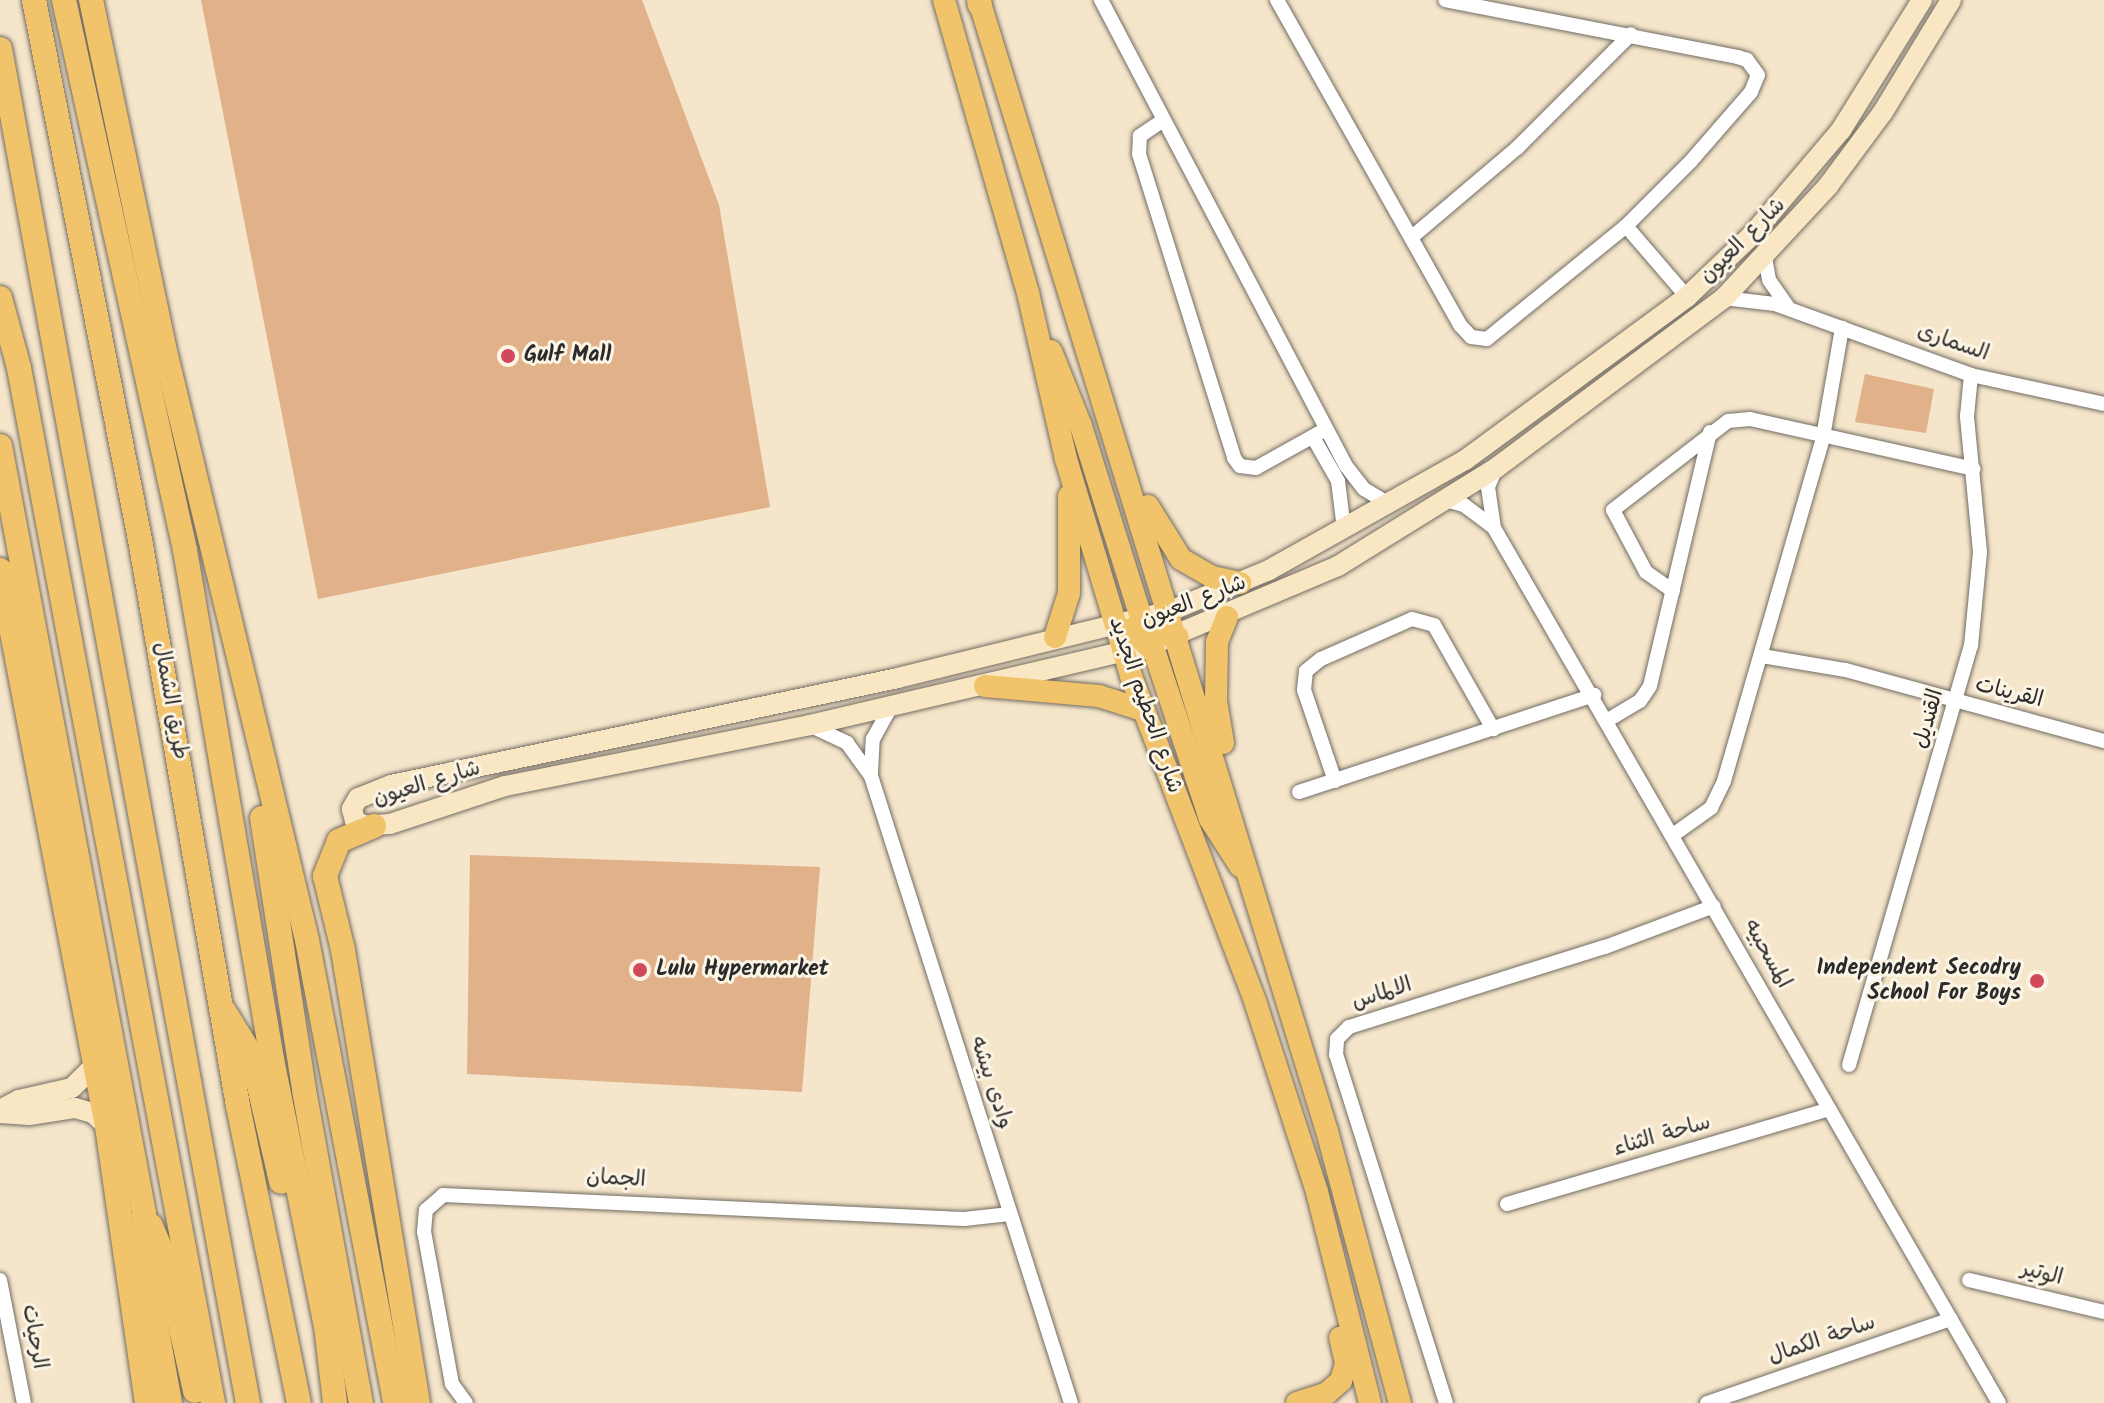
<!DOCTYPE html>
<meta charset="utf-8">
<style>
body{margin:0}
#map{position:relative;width:2104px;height:1403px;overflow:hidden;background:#f5e5ca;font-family:Kalam,"Playpen Sans Arabic",sans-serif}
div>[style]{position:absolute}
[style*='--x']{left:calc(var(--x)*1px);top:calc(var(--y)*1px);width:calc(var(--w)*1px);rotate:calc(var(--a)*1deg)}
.building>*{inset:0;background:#e1b189}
.roads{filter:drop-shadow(0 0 2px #726c63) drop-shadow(0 0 2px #726c63)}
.street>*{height:14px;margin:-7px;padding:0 7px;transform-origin:7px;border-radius:7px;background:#fff}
.secondary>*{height:20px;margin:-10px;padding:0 10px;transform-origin:10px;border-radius:10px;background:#f9e7c3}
.primary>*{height:22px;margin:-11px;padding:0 11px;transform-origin:11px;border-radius:11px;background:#f1c36a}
.highway>*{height:24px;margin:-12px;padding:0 12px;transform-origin:12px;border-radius:12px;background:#f1c36a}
.dots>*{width:22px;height:22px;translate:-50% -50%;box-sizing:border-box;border:4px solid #fcf5e5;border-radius:50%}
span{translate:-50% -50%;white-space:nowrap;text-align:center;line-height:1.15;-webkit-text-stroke:6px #fcf5e5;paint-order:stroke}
.street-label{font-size:22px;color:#2b2b2b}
.poi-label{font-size:22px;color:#2b2b2b;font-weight:700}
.left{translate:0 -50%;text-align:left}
.right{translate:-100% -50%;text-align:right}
</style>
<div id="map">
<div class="building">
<div style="clip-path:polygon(201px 0,642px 0,719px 205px,770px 507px,318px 599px)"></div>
<div style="clip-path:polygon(1865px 374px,1934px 389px,1926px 433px,1855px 422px)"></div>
<div style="clip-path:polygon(470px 855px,820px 867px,802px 1092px,467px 1074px)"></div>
</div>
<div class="roads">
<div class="street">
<div style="--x:1101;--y:0;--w:526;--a:62.27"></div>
<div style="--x:1346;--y:466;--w:29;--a:52"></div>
<div style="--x:1364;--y:489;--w:29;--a:31"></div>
<div style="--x:1277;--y:0;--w:373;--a:60.6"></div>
<div style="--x:1460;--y:325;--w:16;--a:47"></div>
<div style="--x:1471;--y:337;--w:16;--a:7"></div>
<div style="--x:1487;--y:339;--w:179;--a:-39.1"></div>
<div style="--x:1626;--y:226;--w:92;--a:-45"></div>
<div style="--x:1691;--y:161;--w:91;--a:-49"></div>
<div style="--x:1751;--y:92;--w:18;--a:-68"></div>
<div style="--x:1758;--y:75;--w:19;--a:-126"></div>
<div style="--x:1747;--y:60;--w:9;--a:-162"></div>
<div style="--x:1738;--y:57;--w:298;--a:-169"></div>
<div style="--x:1162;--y:121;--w:27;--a:146"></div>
<div style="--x:1140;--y:136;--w:18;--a:93"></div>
<div style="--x:1139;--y:154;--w:318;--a:72.6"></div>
<div style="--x:1234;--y:458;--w:10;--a:53"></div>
<div style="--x:1240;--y:466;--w:16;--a:7"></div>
<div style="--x:1256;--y:468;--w:80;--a:-29.1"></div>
<div style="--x:1626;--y:226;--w:94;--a:49.3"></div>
<div style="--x:1412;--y:237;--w:138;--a:-40.3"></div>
<div style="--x:1517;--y:148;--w:161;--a:-45"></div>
<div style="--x:1765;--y:257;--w:23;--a:80"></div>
<div style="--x:1769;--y:280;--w:33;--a:55"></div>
<div style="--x:1724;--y:298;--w:51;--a:6.7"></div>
<div style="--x:1775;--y:304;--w:208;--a:19.9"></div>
<div style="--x:1971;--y:375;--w:136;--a:12.3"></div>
<div style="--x:1313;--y:437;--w:51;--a:60.4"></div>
<div style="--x:1338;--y:481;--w:48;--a:82.9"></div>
<div style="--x:1496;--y:468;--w:21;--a:113"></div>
<div style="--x:1488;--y:487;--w:41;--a:81.7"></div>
<div style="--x:1494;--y:528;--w:1010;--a:60.01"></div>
<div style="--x:1446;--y:500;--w:19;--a:16"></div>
<div style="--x:1464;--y:505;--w:34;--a:37"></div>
<div style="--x:1673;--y:591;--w:33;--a:-145"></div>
<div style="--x:1646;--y:572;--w:70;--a:-118"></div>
<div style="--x:1613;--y:510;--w:145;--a:-37.7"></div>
<div style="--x:1728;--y:421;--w:22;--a:-5"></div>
<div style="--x:1750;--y:419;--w:229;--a:12.6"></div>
<div style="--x:1762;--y:656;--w:85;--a:9.5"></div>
<div style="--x:1846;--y:670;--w:268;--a:15.4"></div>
<div style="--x:1608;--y:720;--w:37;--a:-31"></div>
<div style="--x:1640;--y:701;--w:18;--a:-56"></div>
<div style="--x:1650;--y:686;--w:261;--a:-76.7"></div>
<div style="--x:811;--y:726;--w:40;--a:25"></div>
<div style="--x:847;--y:743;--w:41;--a:54"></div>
<div style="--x:871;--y:776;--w:658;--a:72.31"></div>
<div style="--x:871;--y:772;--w:33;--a:-87"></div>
<div style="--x:873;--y:739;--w:35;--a:-61"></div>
<div style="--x:1335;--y:781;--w:96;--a:-108.8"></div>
<div style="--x:1304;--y:690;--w:19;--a:-84"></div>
<div style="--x:1306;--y:671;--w:19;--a:-39"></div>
<div style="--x:1321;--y:659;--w:99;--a:-23.7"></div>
<div style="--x:1412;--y:619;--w:23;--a:15"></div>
<div style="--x:1434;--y:625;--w:120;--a:60.4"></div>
<div style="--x:1299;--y:792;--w:311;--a:-18.2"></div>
<div style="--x:1673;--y:835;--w:47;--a:-35.4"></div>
<div style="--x:1711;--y:808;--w:30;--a:-64"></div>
<div style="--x:1724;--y:781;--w:358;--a:-73.9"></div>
<div style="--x:1823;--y:437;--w:111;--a:-80.1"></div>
<div style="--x:1849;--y:1065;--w:436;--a:-73.8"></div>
<div style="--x:1971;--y:646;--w:94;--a:-84.5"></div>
<div style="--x:1980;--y:552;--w:137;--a:-95.5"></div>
<div style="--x:1967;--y:416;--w:41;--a:-84.4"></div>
<div style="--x:1507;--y:1204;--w:336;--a:-16.4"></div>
<div style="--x:0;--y:1280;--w:125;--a:79"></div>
<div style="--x:1969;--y:1280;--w:139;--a:13.3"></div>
<div style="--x:466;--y:1403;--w:24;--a:-126"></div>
<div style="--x:452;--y:1384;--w:155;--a:-100.4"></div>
<div style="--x:424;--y:1232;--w:22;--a:-85"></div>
<div style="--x:426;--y:1210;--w:23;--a:-41"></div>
<div style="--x:443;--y:1195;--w:522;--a:2.64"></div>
<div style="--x:964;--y:1219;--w:46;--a:-6.2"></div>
<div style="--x:1446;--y:1403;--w:365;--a:-107.5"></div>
<div style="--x:1336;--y:1055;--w:16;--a:-86"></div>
<div style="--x:1337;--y:1039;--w:17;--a:-45"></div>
<div style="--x:1349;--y:1027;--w:268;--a:-17.4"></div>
<div style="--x:1605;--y:947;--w:116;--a:-20.6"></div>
<div style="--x:1707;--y:1403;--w:258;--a:-19"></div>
</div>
<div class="secondary">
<div style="--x:1922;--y:0;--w:153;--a:121.9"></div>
<div style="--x:1841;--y:130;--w:138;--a:130.3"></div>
<div style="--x:1752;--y:235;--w:90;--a:136.4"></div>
<div style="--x:1687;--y:297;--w:275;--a:143.7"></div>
<div style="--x:1465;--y:460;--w:225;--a:150.7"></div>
<div style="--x:1269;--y:570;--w:107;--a:157.5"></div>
<div style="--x:1170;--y:611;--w:280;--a:166.2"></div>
<div style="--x:898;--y:678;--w:518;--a:168.08"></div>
<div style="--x:391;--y:785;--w:35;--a:158"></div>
<div style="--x:358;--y:798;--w:13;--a:119"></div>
<div style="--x:352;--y:809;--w:12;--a:76"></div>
<div style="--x:355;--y:821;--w:12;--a:24"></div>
<div style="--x:366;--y:826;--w:24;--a:-5"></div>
<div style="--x:390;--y:824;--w:121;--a:-18.3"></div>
<div style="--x:505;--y:786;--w:311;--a:-11.3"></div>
<div style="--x:810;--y:725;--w:350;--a:-13.2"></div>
<div style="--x:1151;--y:645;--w:203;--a:-22.9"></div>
<div style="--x:1338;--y:566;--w:186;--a:-31.8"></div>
<div style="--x:1496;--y:468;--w:284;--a:-36.7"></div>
<div style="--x:1724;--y:298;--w:153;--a:-47.1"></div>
<div style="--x:1828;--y:186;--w:92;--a:-53.4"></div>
<div style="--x:1883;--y:112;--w:131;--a:-58.7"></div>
<div style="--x:0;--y:1110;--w:21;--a:-28"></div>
<div style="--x:19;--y:1100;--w:54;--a:-12.8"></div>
<div style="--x:72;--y:1088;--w:33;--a:-45"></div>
<div style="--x:0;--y:1113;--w:29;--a:4"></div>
<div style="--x:29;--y:1115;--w:47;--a:-8.7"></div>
<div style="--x:75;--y:1108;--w:19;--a:16"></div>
<div style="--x:93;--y:1113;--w:19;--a:43"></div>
</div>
<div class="primary">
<div style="--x:944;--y:0;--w:305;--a:74"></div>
<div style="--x:1028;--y:293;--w:170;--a:77.1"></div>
<div style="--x:1066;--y:459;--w:227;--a:73.3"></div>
<div style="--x:1131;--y:676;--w:348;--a:69.1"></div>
<div style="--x:1255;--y:1001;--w:201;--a:72"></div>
<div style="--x:1317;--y:1192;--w:218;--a:75.9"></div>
<div style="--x:979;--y:0;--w:1183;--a:72.9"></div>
<div style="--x:1327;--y:1131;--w:282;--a:75"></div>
<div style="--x:1051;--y:351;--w:81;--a:68.2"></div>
<div style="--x:1081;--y:426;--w:200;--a:72.6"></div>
<div style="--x:1141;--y:617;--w:22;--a:47"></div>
<div style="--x:1156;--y:633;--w:22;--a:10"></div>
<div style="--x:1148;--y:506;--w:62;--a:58.1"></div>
<div style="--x:1181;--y:559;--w:36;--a:30"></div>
<div style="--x:1212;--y:577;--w:29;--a:12"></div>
<div style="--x:1131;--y:629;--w:34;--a:45"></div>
<div style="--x:1155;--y:653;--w:175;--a:71.7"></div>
<div style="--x:1210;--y:819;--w:56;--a:57.4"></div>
<div style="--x:1055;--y:637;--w:46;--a:-72.3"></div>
<div style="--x:1069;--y:593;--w:97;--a:-90"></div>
<div style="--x:985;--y:686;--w:114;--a:5"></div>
<div style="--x:1099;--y:696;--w:45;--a:18"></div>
<div style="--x:1223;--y:743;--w:43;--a:-99.5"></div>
<div style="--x:1216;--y:701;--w:59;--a:-89"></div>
<div style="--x:1217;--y:642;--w:27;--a:-68"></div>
<div style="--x:1297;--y:1403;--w:32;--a:-18"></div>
<div style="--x:1327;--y:1393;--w:18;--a:-41"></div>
<div style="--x:1341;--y:1381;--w:19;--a:-74"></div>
<div style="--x:1346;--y:1363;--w:26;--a:-103"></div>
</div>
<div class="highway">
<div style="--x:34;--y:0;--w:555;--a:78.89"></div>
<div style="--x:141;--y:545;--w:569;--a:80.19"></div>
<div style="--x:238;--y:1106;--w:303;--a:78.4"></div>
<div style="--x:64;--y:0;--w:563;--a:77.59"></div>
<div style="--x:185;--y:550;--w:516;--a:80.3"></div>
<div style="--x:272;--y:1059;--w:272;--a:78.6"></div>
<div style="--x:326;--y:1326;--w:78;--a:83.3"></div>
<div style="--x:91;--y:0;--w:355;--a:78.1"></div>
<div style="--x:164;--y:347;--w:610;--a:76.44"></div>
<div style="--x:307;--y:940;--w:471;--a:79.2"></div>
<div style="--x:979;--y:0;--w:5;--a:79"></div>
<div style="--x:0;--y:49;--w:1377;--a:79.62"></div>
<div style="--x:0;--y:298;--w:73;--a:74.8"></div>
<div style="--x:19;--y:368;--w:1053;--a:79.38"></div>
<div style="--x:0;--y:446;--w:780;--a:79.37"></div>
<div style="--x:144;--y:1213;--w:73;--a:86.1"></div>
<div style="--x:149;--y:1286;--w:119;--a:79.8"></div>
<div style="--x:0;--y:570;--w:566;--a:79.11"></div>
<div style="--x:107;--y:1126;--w:280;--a:81.8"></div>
<div style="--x:262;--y:818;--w:275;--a:81.2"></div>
<div style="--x:304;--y:1090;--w:318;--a:79.7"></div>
<div style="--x:374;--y:826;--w:38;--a:157"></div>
<div style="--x:339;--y:841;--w:38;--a:112"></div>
<div style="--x:325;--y:876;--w:76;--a:76.3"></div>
<div style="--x:343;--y:950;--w:459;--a:80.6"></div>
<div style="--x:224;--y:1011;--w:53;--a:58.1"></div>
<div style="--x:252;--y:1056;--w:129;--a:77"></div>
<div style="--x:151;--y:1226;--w:39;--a:67"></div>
<div style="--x:166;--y:1262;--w:132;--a:77.3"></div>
</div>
</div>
<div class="dots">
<div style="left:508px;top:356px;background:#d1495b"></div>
<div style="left:640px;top:970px;background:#d1495b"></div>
<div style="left:2037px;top:981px;background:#d1495b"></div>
</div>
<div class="street-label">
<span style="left:1743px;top:241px;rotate:-45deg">شارع العيون</span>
<span style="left:1953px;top:343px;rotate:19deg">السمارى</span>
<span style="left:1194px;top:602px;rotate:-21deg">شارع العيون</span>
<span style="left:2009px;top:693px;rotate:14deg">القرينات</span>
<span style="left:170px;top:701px;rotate:80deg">طريق الشمال</span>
<span style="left:1145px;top:705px;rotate:71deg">شارع الحطيم الجديد</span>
<span style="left:1929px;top:719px;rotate:-74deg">القنديل</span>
<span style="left:427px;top:784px;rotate:-17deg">شارع العيون</span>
<span style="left:1767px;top:954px;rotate:61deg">المسحبيه</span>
<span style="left:1382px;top:994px;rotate:-18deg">الالماس</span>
<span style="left:991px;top:1083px;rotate:72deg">وادى بيشه</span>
<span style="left:1662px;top:1136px;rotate:-16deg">ساحة الثناء</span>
<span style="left:616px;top:1179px;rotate:3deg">الجمان</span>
<span style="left:2042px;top:1274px;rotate:14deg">الوتير</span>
<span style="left:34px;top:1337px;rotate:80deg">الرحيات</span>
<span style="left:1822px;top:1340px;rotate:-19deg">ساحة الكمال</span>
</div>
<div class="poi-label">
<span class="left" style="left:524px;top:356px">Gulf Mall</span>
<span class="right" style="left:2021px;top:981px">Independent Secodry<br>School For Boys</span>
<span class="left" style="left:656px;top:970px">Lulu Hypermarket</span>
</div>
</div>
